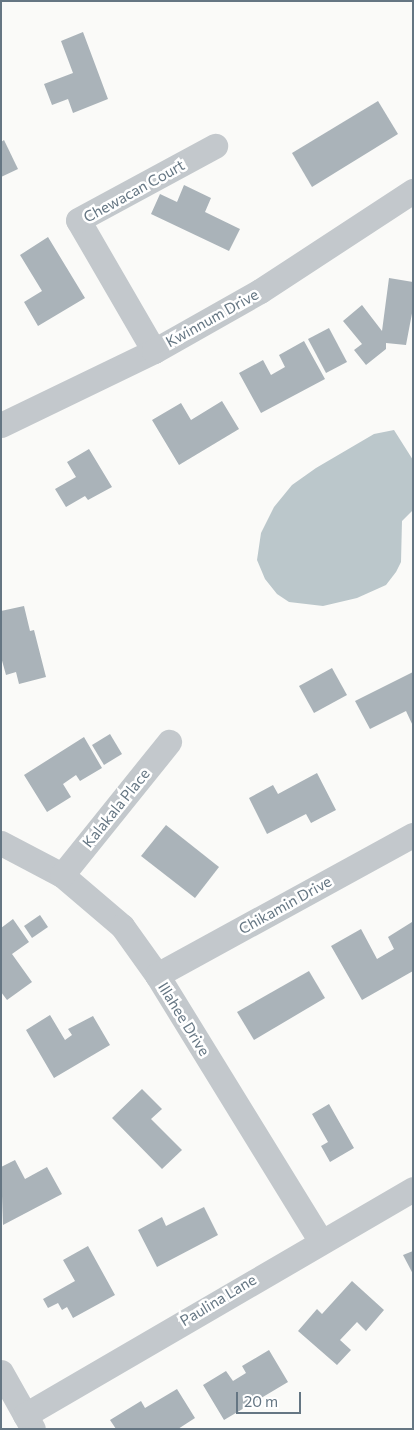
<!DOCTYPE html>
<style>
body{margin:0}
#map{position:relative;width:414px;height:1430px;overflow:hidden;background:#fafaf8;font-family:Commissioner,sans-serif}
div>[style]{position:absolute}
[style*='--x']{left:calc(var(--x)*1px);top:calc(var(--y)*1px);width:calc(var(--w)*1px);rotate:calc(var(--a)*1deg)}
.water>*{inset:0;background:#bbc7cb}
.building>*{inset:0;background:#aab3b9}
.minor>*{height:25px;margin:-12.5px;padding:0 12.5px;transform-origin:12.5px;border-radius:12.5px;background:#c3c8cc}
span{translate:-50% -50%;white-space:nowrap;text-align:center;line-height:1.15;-webkit-text-stroke:5px #fff;paint-order:stroke}
.street-label{font-size:15px;color:#657683}
.frame{position:absolute;inset:0;border:2px solid #657683;pointer-events:none}
.scale{position:absolute;left:236px;top:1392px;width:65px;height:22px;box-sizing:border-box;border:2px solid #657683;border-top:0;padding-left:6px;font-size:15px;line-height:18px;white-space:nowrap;color:#657683;-webkit-text-stroke:4px #fff;paint-order:stroke}
</style>
<div id="map">
<div class="water">
<div style="clip-path:polygon(394px 430px,413px 460px,413px 510px,402px 521px,401px 562px,396px 572px,386px 585px,357px 598px,323px 606px,289px 602px,277px 594px,265px 579px,257px 560px,261px 533px,274px 507px,292px 485px,316px 468px,374px 434px)"></div>
</div>
<div class="building">
<div style="clip-path:polygon(83px 32px,108px 99px,73px 113px,68px 99px,52px 105px,44px 84px,73px 73px,61px 41px)"></div>
<div style="clip-path:polygon(378px 101px,398px 134px,312px 187px,292px 153px)"></div>
<div style="clip-path:polygon(4px 140px,18px 169px,1px 177px,1px 142px)"></div>
<div style="clip-path:polygon(184px 185px,211px 198px,205px 212px,240px 229px,229px 251px,151px 214px,160px 194px,177px 202px)"></div>
<div style="clip-path:polygon(48px 237px,85px 298px,38px 326px,24px 302px,42px 291px,20px 255px)"></div>
<div style="clip-path:polygon(389px 278px,413px 282px,413px 308px,406px 345px,386px 343px,386px 349px,366px 365px,354px 350px,362px 344px,343px 321px,362px 305px,382px 331px)"></div>
<div style="clip-path:polygon(329px 328px,347px 362px,326px 373px,308px 339px)"></div>
<div style="clip-path:polygon(304px 341px,325px 379px,261px 413px,239px 373px,263px 360px,271px 375px,285px 367px,279px 355px)"></div>
<div style="clip-path:polygon(222px 401px,239px 429px,179px 465px,152px 420px,181px 403px,191px 420px)"></div>
<div style="clip-path:polygon(89px 449px,112px 487px,88px 500px,85px 496px,66px 507px,55px 489px,76px 477px,67px 462px)"></div>
<div style="clip-path:polygon(24px 606px,30px 631px,34px 630px,46px 677px,19px 684px,16px 672px,6px 675px,1px 657px,1px 611px)"></div>
<div style="clip-path:polygon(332px 668px,347px 695px,314px 713px,299px 686px)"></div>
<div style="clip-path:polygon(413px 672px,413px 726px,406px 711px,370px 729px,355px 701px)"></div>
<div style="clip-path:polygon(110px 734px,122px 754px,104px 765px,92px 745px)"></div>
<div style="clip-path:polygon(84px 737px,102px 768px,80px 781px,76px 775px,63px 784px,71px 797px,47px 812px,24px 775px)"></div>
<div style="clip-path:polygon(317px 773px,336px 810px,311px 823px,306px 814px,267px 834px,249px 798px,273px 785px,278px 794px)"></div>
<div style="clip-path:polygon(166px 825px,219px 867px,195px 898px,141px 856px)"></div>
<div style="clip-path:polygon(40px 915px,48px 927px,32px 938px,24px 926px)"></div>
<div style="clip-path:polygon(13px 919px,29px 942px,12px 954px,32px 982px,7px 1000px,1px 992px,1px 928px)"></div>
<div style="clip-path:polygon(412px 922px,413px 971px,362px 1000px,331px 946px,361px 929px,377px 959px,394px 949px,388px 937px)"></div>
<div style="clip-path:polygon(309px 971px,325px 998px,254px 1040px,237px 1012px)"></div>
<div style="clip-path:polygon(50px 1015px,65px 1040px,72px 1035px,68px 1029px,93px 1016px,110px 1045px,54px 1078px,26px 1030px)"></div>
<div style="clip-path:polygon(142px 1089px,162px 1109px,151px 1119px,182px 1150px,162px 1169px,112px 1118px)"></div>
<div style="clip-path:polygon(329px 1104px,354px 1148px,330px 1162px,321px 1146px,328px 1142px,312px 1114px)"></div>
<div style="clip-path:polygon(15px 1160px,25px 1179px,47px 1167px,62px 1194px,3px 1225px,1px 1167px)"></div>
<div style="clip-path:polygon(204px 1207px,218px 1235px,157px 1267px,138px 1230px,162px 1217px,166px 1226px)"></div>
<div style="clip-path:polygon(88px 1246px,115px 1295px,73px 1318px,67px 1307px,62px 1310px,58px 1303px,48px 1308px,43px 1299px,75px 1281px,63px 1260px)"></div>
<div style="clip-path:polygon(413px 1251px,413px 1274px,403px 1255px)"></div>
<div style="clip-path:polygon(352px 1281px,384px 1310px,366px 1331px,357px 1322px,340px 1340px,351px 1350px,337px 1365px,298px 1331px,317px 1309px,322px 1314px)"></div>
<div style="clip-path:polygon(269px 1350px,288px 1382px,224px 1420px,203px 1385px,226px 1371px,233px 1381px,246px 1373px,242px 1366px)"></div>
<div style="clip-path:polygon(177px 1389px,195px 1418px,178px 1429px,116px 1429px,110px 1420px,141px 1401px,145px 1408px)"></div>
</div>
<div class="minor">
<div style="--x:154;--y:351;--w:151;--a:-120.1"></div>
<div style="--x:78;--y:220;--w:156;--a:-28.4"></div>
<div style="--x:1;--y:425;--w:170;--a:-25.8"></div>
<div style="--x:154;--y:351;--w:122;--a:-29.5"></div>
<div style="--x:260;--y:291;--w:183;--a:-33.2"></div>
<div style="--x:1;--y:843;--w:69;--a:27.7"></div>
<div style="--x:62;--y:875;--w:79;--a:40.4"></div>
<div style="--x:122;--y:926;--w:60;--a:54.5"></div>
<div style="--x:157;--y:975;--w:311;--a:58.4"></div>
<div style="--x:62;--y:875;--w:171;--a:-51.2"></div>
<div style="--x:157;--y:975;--w:292;--a:-28.7"></div>
<div style="--x:1;--y:1372;--w:65;--a:60.7"></div>
<div style="--x:25;--y:1415;--w:449;--a:-30.2"></div>
</div>
<div class="street-label">
<span style="left:134px;top:191px;rotate:-29deg">Chewacan Court</span>
<span style="left:212px;top:318px;rotate:-29deg">Kwinnum Drive</span>
<span style="left:116px;top:808px;rotate:-51deg">Kalakala Place</span>
<span style="left:285px;top:905px;rotate:-29deg">Chikamin Drive</span>
<span style="left:184px;top:1019px;rotate:58deg">Illahee Drive</span>
<span style="left:218px;top:1300px;rotate:-31deg">Paulina Lane</span>
</div>
<div class="frame"></div>
<div class="scale">20 m</div>
</div>
